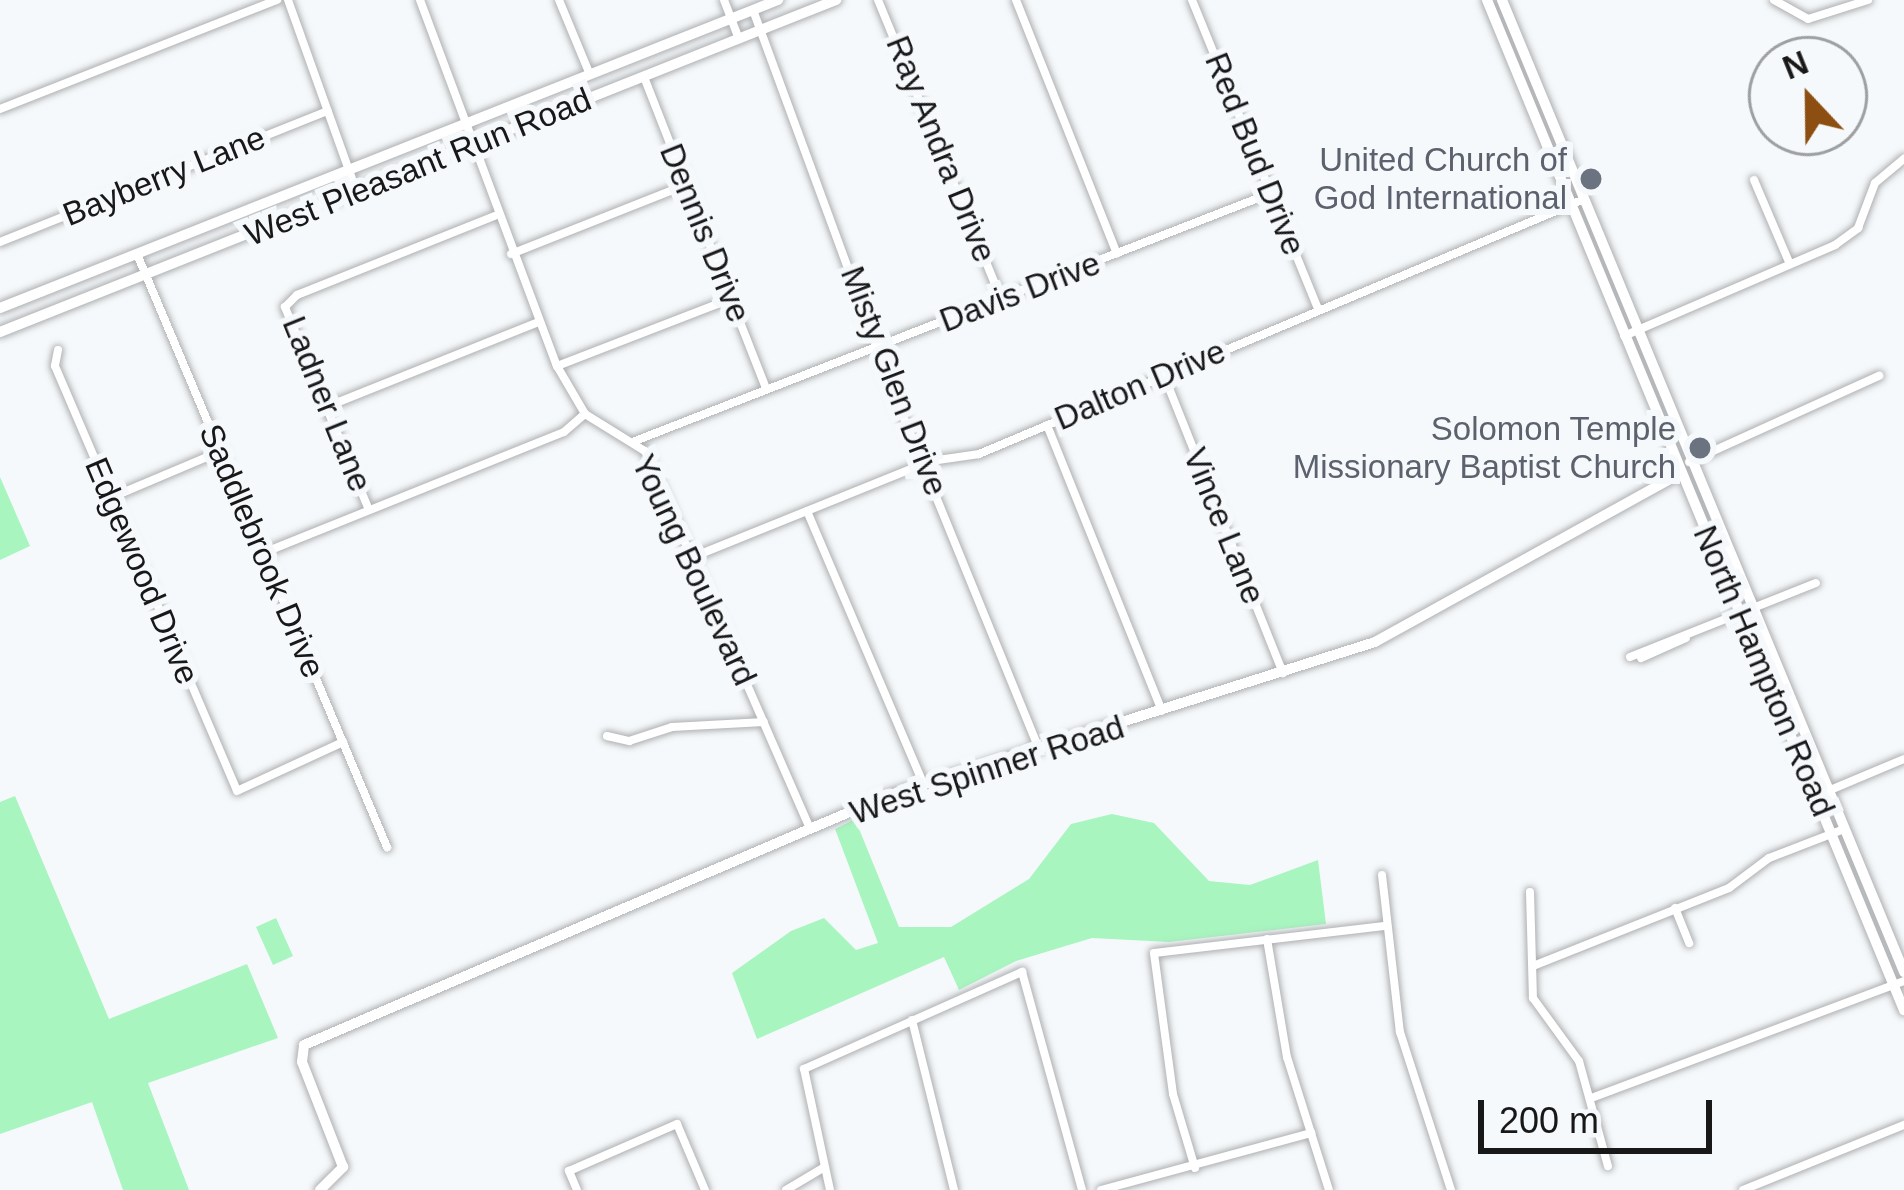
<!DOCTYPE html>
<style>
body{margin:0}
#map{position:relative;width:1904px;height:1190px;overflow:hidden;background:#f6f9fb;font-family:Arial,sans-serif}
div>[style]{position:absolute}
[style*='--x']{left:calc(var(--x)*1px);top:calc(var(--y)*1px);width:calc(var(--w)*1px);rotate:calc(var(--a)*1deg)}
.green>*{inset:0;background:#a8f5c0}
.roads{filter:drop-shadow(0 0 3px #aeb0b2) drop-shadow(0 0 3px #aeb0b2)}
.street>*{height:8px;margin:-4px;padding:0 4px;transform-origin:4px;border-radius:4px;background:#fff}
.secondary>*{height:10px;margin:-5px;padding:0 5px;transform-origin:5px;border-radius:5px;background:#fff}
.dots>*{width:33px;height:33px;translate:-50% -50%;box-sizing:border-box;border:6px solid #f6f9fb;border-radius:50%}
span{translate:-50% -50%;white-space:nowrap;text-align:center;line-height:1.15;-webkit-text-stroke:12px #f6f9fb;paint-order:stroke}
.street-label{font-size:33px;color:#181819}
.worship-label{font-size:33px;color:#5b616d}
.right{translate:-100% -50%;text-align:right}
.north{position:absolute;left:1748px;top:36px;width:120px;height:120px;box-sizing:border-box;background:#f6f9fb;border:3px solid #9d9fa1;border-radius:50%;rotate:338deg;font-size:33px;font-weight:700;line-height:48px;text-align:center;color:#181819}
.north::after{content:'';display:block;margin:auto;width:42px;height:54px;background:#8c4e11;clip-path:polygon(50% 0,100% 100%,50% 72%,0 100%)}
.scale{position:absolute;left:1478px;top:1100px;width:234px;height:54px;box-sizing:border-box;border:6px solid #181819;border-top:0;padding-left:15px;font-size:36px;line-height:42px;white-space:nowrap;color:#181819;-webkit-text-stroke:9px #f6f9fb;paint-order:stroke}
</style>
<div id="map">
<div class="green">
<div style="clip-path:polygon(0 477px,30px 546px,0 560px)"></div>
<div style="clip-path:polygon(15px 796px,109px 1019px,247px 964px,278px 1038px,148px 1083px,189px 1190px,123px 1190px,92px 1102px,0 1134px,0 802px)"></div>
<div style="clip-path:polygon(1112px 814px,1154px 823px,1209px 881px,1250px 885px,1318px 860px,1326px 924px,1169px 942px,1092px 938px,1016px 961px,959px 990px,944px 957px,757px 1039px,732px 973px,791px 931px,824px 918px,856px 950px,878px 943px,835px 829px,855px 819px,899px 927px,951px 927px,1029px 879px,1071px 824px)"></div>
<div style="clip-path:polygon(276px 918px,293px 956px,273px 965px,256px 927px)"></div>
</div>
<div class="roads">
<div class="street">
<div style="--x:288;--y:0;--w:202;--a:70.3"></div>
<div style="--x:420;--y:0;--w:391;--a:69.5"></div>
<div style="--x:557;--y:366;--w:56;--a:59.7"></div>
<div style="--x:585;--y:414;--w:70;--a:31.7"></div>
<div style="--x:645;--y:451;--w:412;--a:66.4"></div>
<div style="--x:559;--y:0;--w:81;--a:67.5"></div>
<div style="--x:724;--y:0;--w:42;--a:69"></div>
<div style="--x:878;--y:0;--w:323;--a:67.6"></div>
<div style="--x:1016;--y:0;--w:273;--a:68.3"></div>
<div style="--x:1192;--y:0;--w:333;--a:67.8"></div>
<div style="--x:1774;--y:0;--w:39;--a:29"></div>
<div style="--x:1808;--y:19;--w:63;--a:-17.6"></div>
<div style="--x:753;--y:10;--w:422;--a:69.8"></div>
<div style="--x:899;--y:406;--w:370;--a:67.8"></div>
<div style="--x:644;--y:77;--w:335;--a:68.6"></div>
<div style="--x:0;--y:109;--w:298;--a:-21.5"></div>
<div style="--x:1754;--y:180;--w:89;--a:66.9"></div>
<div style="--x:0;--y:242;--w:353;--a:-21.8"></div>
<div style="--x:137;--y:254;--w:644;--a:67.14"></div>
<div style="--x:511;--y:254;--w:187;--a:-21.6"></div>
<div style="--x:1624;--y:336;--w:230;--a:-23.3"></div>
<div style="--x:1835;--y:245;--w:29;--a:-36"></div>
<div style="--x:1858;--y:228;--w:48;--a:-69.3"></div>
<div style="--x:1875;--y:183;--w:38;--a:-40"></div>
<div style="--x:58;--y:350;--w:16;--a:101"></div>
<div style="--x:55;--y:366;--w:462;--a:66.8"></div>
<div style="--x:237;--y:791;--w:117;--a:-24.8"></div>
<div style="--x:557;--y:366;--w:186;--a:-21.1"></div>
<div style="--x:1165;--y:378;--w:318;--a:68.2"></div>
<div style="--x:326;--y:407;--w:229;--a:-21.8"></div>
<div style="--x:1047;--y:425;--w:308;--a:68.1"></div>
<div style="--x:635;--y:441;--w:683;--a:-21.3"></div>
<div style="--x:1689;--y:462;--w:209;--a:-24.4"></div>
<div style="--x:110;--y:498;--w:121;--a:-22.9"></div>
<div style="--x:369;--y:510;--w:220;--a:-112.5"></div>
<div style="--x:285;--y:307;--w:17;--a:-45"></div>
<div style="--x:297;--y:295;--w:213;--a:-21.8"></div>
<div style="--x:807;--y:511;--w:298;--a:66.9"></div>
<div style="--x:263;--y:553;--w:324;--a:-21.9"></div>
<div style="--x:564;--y:432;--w:28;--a:-41"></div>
<div style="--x:693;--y:557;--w:257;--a:-22"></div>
<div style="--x:931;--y:461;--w:49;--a:-8.3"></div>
<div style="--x:979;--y:454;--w:654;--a:-22.84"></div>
<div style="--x:1630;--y:657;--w:200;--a:-21.7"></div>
<div style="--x:1641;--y:658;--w:49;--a:-24"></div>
<div style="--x:607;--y:736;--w:23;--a:13"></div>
<div style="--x:629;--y:741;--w:45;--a:-18"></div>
<div style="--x:672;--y:727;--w:92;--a:-3.1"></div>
<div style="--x:1816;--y:796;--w:95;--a:-22.8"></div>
<div style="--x:1382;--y:875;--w:158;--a:83.5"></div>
<div style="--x:1400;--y:1032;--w:166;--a:72.1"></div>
<div style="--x:1530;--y:892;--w:106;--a:88.4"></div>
<div style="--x:1533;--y:998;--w:78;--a:53.9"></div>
<div style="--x:1579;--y:1061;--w:109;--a:74.6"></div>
<div style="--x:1675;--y:908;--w:38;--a:68"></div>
<div style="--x:1267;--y:939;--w:120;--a:80.4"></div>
<div style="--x:1287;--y:1057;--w:139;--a:72.5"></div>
<div style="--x:1533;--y:966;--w:211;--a:-21.7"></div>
<div style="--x:1729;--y:888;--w:50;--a:-36.9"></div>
<div style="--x:1769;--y:858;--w:80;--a:-21.1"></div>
<div style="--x:912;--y:1020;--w:175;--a:76.1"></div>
<div style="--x:1594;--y:1097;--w:331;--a:-20.5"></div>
<div style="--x:1195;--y:1168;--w:77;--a:-106.6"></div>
<div style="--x:1173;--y:1094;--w:142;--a:-97.7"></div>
<div style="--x:1154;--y:953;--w:232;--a:-6.7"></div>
<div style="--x:577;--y:1190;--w:21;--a:-113"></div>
<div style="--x:569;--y:1171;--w:118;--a:-23.5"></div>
<div style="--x:677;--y:1124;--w:72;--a:67"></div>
<div style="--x:786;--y:1190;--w:43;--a:-30.7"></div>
<div style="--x:830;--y:1190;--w:124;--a:-102.1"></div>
<div style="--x:804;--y:1069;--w:239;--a:-24"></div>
<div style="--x:1022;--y:972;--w:226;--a:74.6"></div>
<div style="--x:1101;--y:1190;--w:218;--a:-15.2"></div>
<div style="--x:1743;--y:1190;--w:174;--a:-22"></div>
</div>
<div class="secondary">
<div style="--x:1487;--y:0;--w:1093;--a:67.57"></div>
<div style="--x:1502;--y:0;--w:1052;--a:67.53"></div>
<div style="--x:0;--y:308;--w:837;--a:-21.6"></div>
<div style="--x:0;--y:332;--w:900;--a:-21.66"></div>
<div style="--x:320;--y:1190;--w:33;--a:-45"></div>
<div style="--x:343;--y:1167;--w:113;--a:-111.3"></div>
<div style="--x:302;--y:1062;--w:17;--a:-83"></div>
<div style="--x:304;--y:1045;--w:634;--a:-23.13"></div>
<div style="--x:887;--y:796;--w:512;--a:-17.51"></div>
<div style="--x:1375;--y:642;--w:350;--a:-28.9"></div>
</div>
</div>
<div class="dots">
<div style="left:1591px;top:179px;background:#6b7280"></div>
<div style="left:1700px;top:448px;background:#6b7280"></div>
</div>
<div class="street-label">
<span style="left:941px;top:149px;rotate:68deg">Ray Andra Drive</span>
<span style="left:1255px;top:154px;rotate:68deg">Red Bud Drive</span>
<span style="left:418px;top:167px;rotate:-22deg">West Pleasant Run Road</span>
<span style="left:164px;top:176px;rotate:-22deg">Bayberry Lane</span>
<span style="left:705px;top:233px;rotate:68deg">Dennis Drive</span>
<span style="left:1020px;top:292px;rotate:-21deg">Davis Drive</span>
<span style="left:894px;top:381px;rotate:69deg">Misty Glen Drive</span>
<span style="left:1140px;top:385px;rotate:-23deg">Dalton Drive</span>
<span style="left:327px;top:404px;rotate:68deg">Ladner Lane</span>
<span style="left:1224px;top:526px;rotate:68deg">Vince Lane</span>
<span style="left:262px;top:551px;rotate:67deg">Saddlebrook Drive</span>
<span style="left:694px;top:570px;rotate:65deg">Young Boulevard</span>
<span style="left:142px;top:571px;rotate:67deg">Edgewood Drive</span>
<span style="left:1764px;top:671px;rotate:67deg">North Hampton Road</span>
<span style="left:987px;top:770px;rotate:-18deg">West Spinner Road</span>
</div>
<div class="worship-label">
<span class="right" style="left:1567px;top:179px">United Church of<br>God International</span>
<span class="right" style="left:1676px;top:448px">Solomon Temple<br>Missionary Baptist Church</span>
</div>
<div class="north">N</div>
<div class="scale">200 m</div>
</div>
